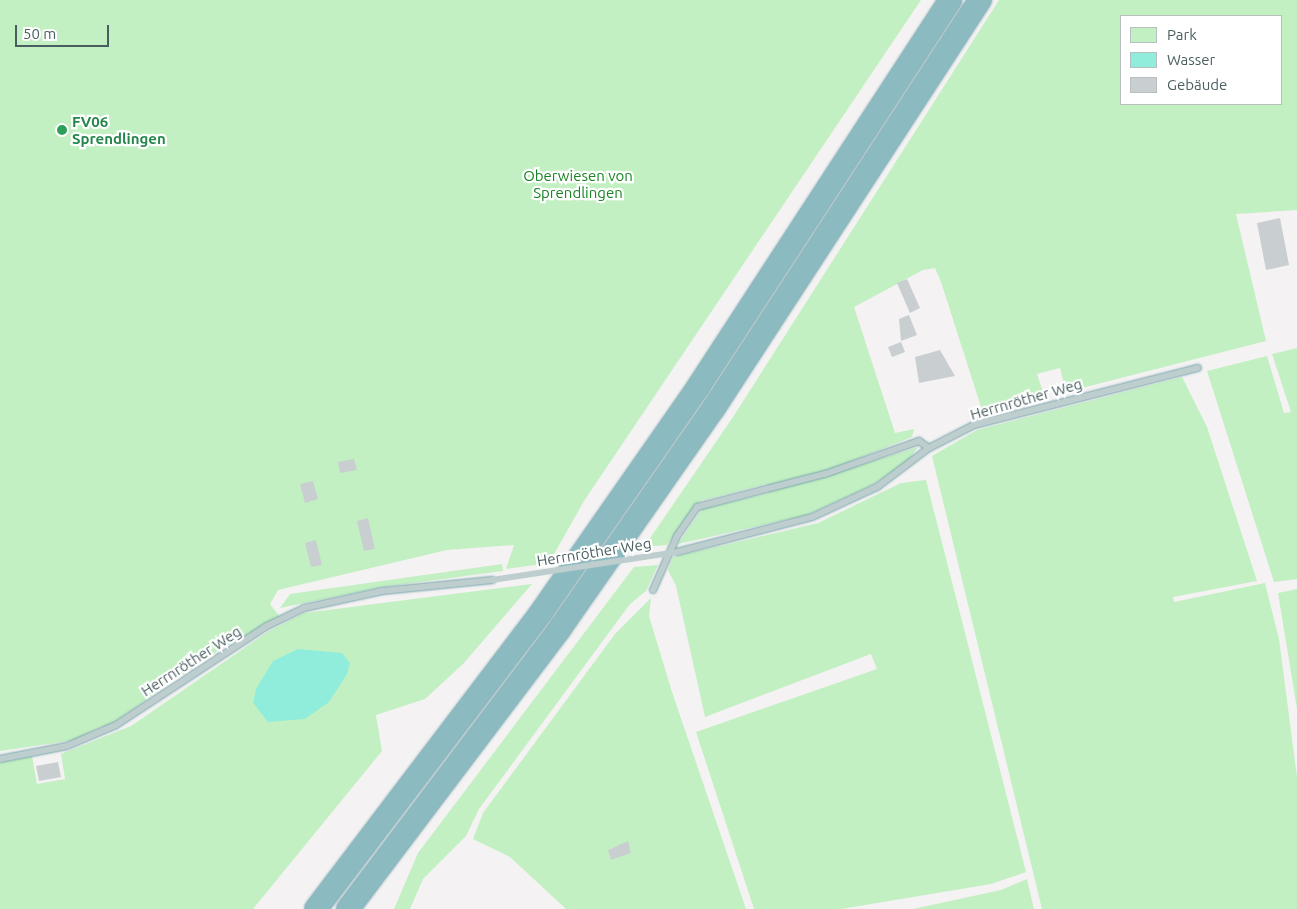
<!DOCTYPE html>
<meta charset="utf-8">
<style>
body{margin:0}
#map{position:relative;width:1297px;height:909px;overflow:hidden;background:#f4f2f3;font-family:Ubuntu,sans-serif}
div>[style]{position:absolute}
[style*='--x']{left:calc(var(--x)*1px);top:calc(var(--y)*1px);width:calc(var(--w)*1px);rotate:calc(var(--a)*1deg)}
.green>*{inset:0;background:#c3f0c2}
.water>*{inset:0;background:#90eddb}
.building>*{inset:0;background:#c9cfd1}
.roads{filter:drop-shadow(0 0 1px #76a5ac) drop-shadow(0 0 1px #76a5ac)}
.lane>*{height:6px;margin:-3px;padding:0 3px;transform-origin:3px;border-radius:3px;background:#becdce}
.highway>*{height:22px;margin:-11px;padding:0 11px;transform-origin:11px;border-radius:11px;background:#8bbac0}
.lane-bridge>*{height:6px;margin:-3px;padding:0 3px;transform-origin:3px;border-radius:3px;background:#becdce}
.dots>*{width:14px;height:14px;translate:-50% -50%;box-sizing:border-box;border:2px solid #fff;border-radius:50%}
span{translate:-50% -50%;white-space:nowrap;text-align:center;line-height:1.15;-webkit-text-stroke:4.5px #fff;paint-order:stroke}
.leisure-label{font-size:15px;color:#27864d;font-weight:700}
.left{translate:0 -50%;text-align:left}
.park-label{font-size:15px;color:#188423}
.street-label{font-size:15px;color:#4a5e60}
.legend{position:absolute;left:1120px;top:15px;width:162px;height:90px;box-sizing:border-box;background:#fff;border:1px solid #b7bfbf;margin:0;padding:6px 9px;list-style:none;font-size:15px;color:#4a5e60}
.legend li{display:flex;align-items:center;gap:10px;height:25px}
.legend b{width:25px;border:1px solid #b7bfbf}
.scale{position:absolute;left:15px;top:25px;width:94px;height:22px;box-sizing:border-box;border:2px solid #4a5e60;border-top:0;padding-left:6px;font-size:15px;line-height:18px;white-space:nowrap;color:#4a5e60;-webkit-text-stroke:4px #fff;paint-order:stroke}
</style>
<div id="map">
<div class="green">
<div style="clip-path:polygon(0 0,921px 0,584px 501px,549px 563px,506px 569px,514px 545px,447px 550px,278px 590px,270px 604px,284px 622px,223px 647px,104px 729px,102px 726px,75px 740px,0 751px)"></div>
<div style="clip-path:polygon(evenodd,999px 0,1297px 0,1297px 210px,1236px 214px,1266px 341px,1066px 392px,1060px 368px,1037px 374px,1045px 398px,983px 413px,941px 282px,935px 268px,923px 270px,854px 307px,895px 433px,914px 429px,912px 437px,854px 460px,858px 466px,918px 447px,909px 460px,874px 484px,807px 515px,678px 544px,702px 509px,769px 493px,767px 484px,700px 501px,667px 545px,644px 547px,733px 417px,999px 0,1121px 16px,1281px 16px,1281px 104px,1121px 104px,1121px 16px)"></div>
<div style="clip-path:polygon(1297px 348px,1297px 579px,1274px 582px,1207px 371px,1267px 356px,1284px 413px,1291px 412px,1272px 354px)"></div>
<div style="clip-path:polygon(1182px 377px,1207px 427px,1257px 581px,1173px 597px,1174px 602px,1265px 583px,1279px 639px,1297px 777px,1297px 909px,1042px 909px,932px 456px,977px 430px)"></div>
<div style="clip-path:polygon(926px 480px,1026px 872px,991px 884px,841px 909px,754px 909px,696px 732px,877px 669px,871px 654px,705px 717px,676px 586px,668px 570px,673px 557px,818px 523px,901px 483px)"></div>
<div style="clip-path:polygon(502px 564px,503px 571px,382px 587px,280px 608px,290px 594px)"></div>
<div style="clip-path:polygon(658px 565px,646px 591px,630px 604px,479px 809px,466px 836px,423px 879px,410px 909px,394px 909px,418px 853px,634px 567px)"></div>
<div style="clip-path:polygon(532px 584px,463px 664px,425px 699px,376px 715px,382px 751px,253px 909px,0 909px,0 763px,32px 756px,37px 784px,65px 779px,61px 754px,131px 726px,269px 631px,304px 613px)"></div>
<div style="clip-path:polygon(1297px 589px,1297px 709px,1278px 593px)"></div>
<div style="clip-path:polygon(651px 598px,649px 616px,672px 692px,746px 909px,566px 909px,510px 857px,473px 839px,483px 813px,615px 634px)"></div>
<div style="clip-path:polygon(1027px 879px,1034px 909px,913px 909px,1001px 890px)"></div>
</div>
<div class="water">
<div style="clip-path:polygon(298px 649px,342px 653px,350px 663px,347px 674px,329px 702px,305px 719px,268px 722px,253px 703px,256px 689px,273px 661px)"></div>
</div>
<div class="building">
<div style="clip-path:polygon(1280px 218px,1289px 265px,1266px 270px,1257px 223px)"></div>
<div style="clip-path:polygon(907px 279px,920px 308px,910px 313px,897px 283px)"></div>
<div style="clip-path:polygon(909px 315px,917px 335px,901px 341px,899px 319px)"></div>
<div style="clip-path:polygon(901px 342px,905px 352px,892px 357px,888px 347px)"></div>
<div style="clip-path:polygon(940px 350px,955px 376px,919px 383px,915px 357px)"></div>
<div style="clip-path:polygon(354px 459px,357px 470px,340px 473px,338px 462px)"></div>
<div style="clip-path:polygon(313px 481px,318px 499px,305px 503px,300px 484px)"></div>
<div style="clip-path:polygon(368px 518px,375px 549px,364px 551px,357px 521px)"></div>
<div style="clip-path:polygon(316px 540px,322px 565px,311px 567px,305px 543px)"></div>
<div style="clip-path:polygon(58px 762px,61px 777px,39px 781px,36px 766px)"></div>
<div style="clip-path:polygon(628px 841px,631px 853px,611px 860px,608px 850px)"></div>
</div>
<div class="roads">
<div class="lane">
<div style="--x:677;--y:552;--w:139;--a:-14.5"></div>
<div style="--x:812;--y:517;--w:72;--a:-24.8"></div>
<div style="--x:877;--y:487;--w:65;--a:-36.9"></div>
<div style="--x:929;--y:448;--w:51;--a:-27.1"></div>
<div style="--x:974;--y:425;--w:231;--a:-14.3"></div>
<div style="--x:653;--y:590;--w:59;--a:-66"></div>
<div style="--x:677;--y:536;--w:35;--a:-55"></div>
<div style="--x:697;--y:507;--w:132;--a:-14.5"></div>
<div style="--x:825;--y:474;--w:100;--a:-19.3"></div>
<div style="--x:919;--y:441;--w:12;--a:35"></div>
<div style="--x:0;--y:759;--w:68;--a:-11"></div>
<div style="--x:67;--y:746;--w:53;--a:-23.2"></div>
<div style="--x:116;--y:725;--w:181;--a:-33.3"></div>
<div style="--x:267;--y:626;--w:41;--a:-25.9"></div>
<div style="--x:304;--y:608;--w:80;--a:-12.3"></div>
<div style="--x:382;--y:591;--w:111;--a:-5.7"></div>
</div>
<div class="highway">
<div style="--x:316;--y:909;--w:374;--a:-52.8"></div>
<div style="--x:542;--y:611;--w:273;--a:-55.1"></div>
<div style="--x:698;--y:387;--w:462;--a:-56.9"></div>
<div style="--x:348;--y:909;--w:350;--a:-52.9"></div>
<div style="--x:559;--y:630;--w:271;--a:-55.1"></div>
<div style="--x:714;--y:408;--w:487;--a:-56.9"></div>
</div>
</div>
<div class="lane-bridge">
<div style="--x:492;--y:580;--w:187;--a:-8.6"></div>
</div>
<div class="dots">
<div style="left:62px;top:130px;background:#2e9e5b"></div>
</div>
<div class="leisure-label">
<span class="left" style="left:72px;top:130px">FV06<br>Sprendlingen</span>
</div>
<div class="park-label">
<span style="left:578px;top:184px">Oberwiesen von<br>Sprendlingen</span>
</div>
<div class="street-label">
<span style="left:1026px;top:399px;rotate:-16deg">Herrnröther Weg</span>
<span style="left:594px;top:552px;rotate:-9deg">Herrnröther Weg</span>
<span style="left:191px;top:661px;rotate:-33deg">Herrnröther Weg</span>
</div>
<ul class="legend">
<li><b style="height:14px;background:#c3f0c2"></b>Park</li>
<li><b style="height:14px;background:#90eddb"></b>Wasser</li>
<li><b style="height:14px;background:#c9cfd1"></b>Gebäude</li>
</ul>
<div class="scale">50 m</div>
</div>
